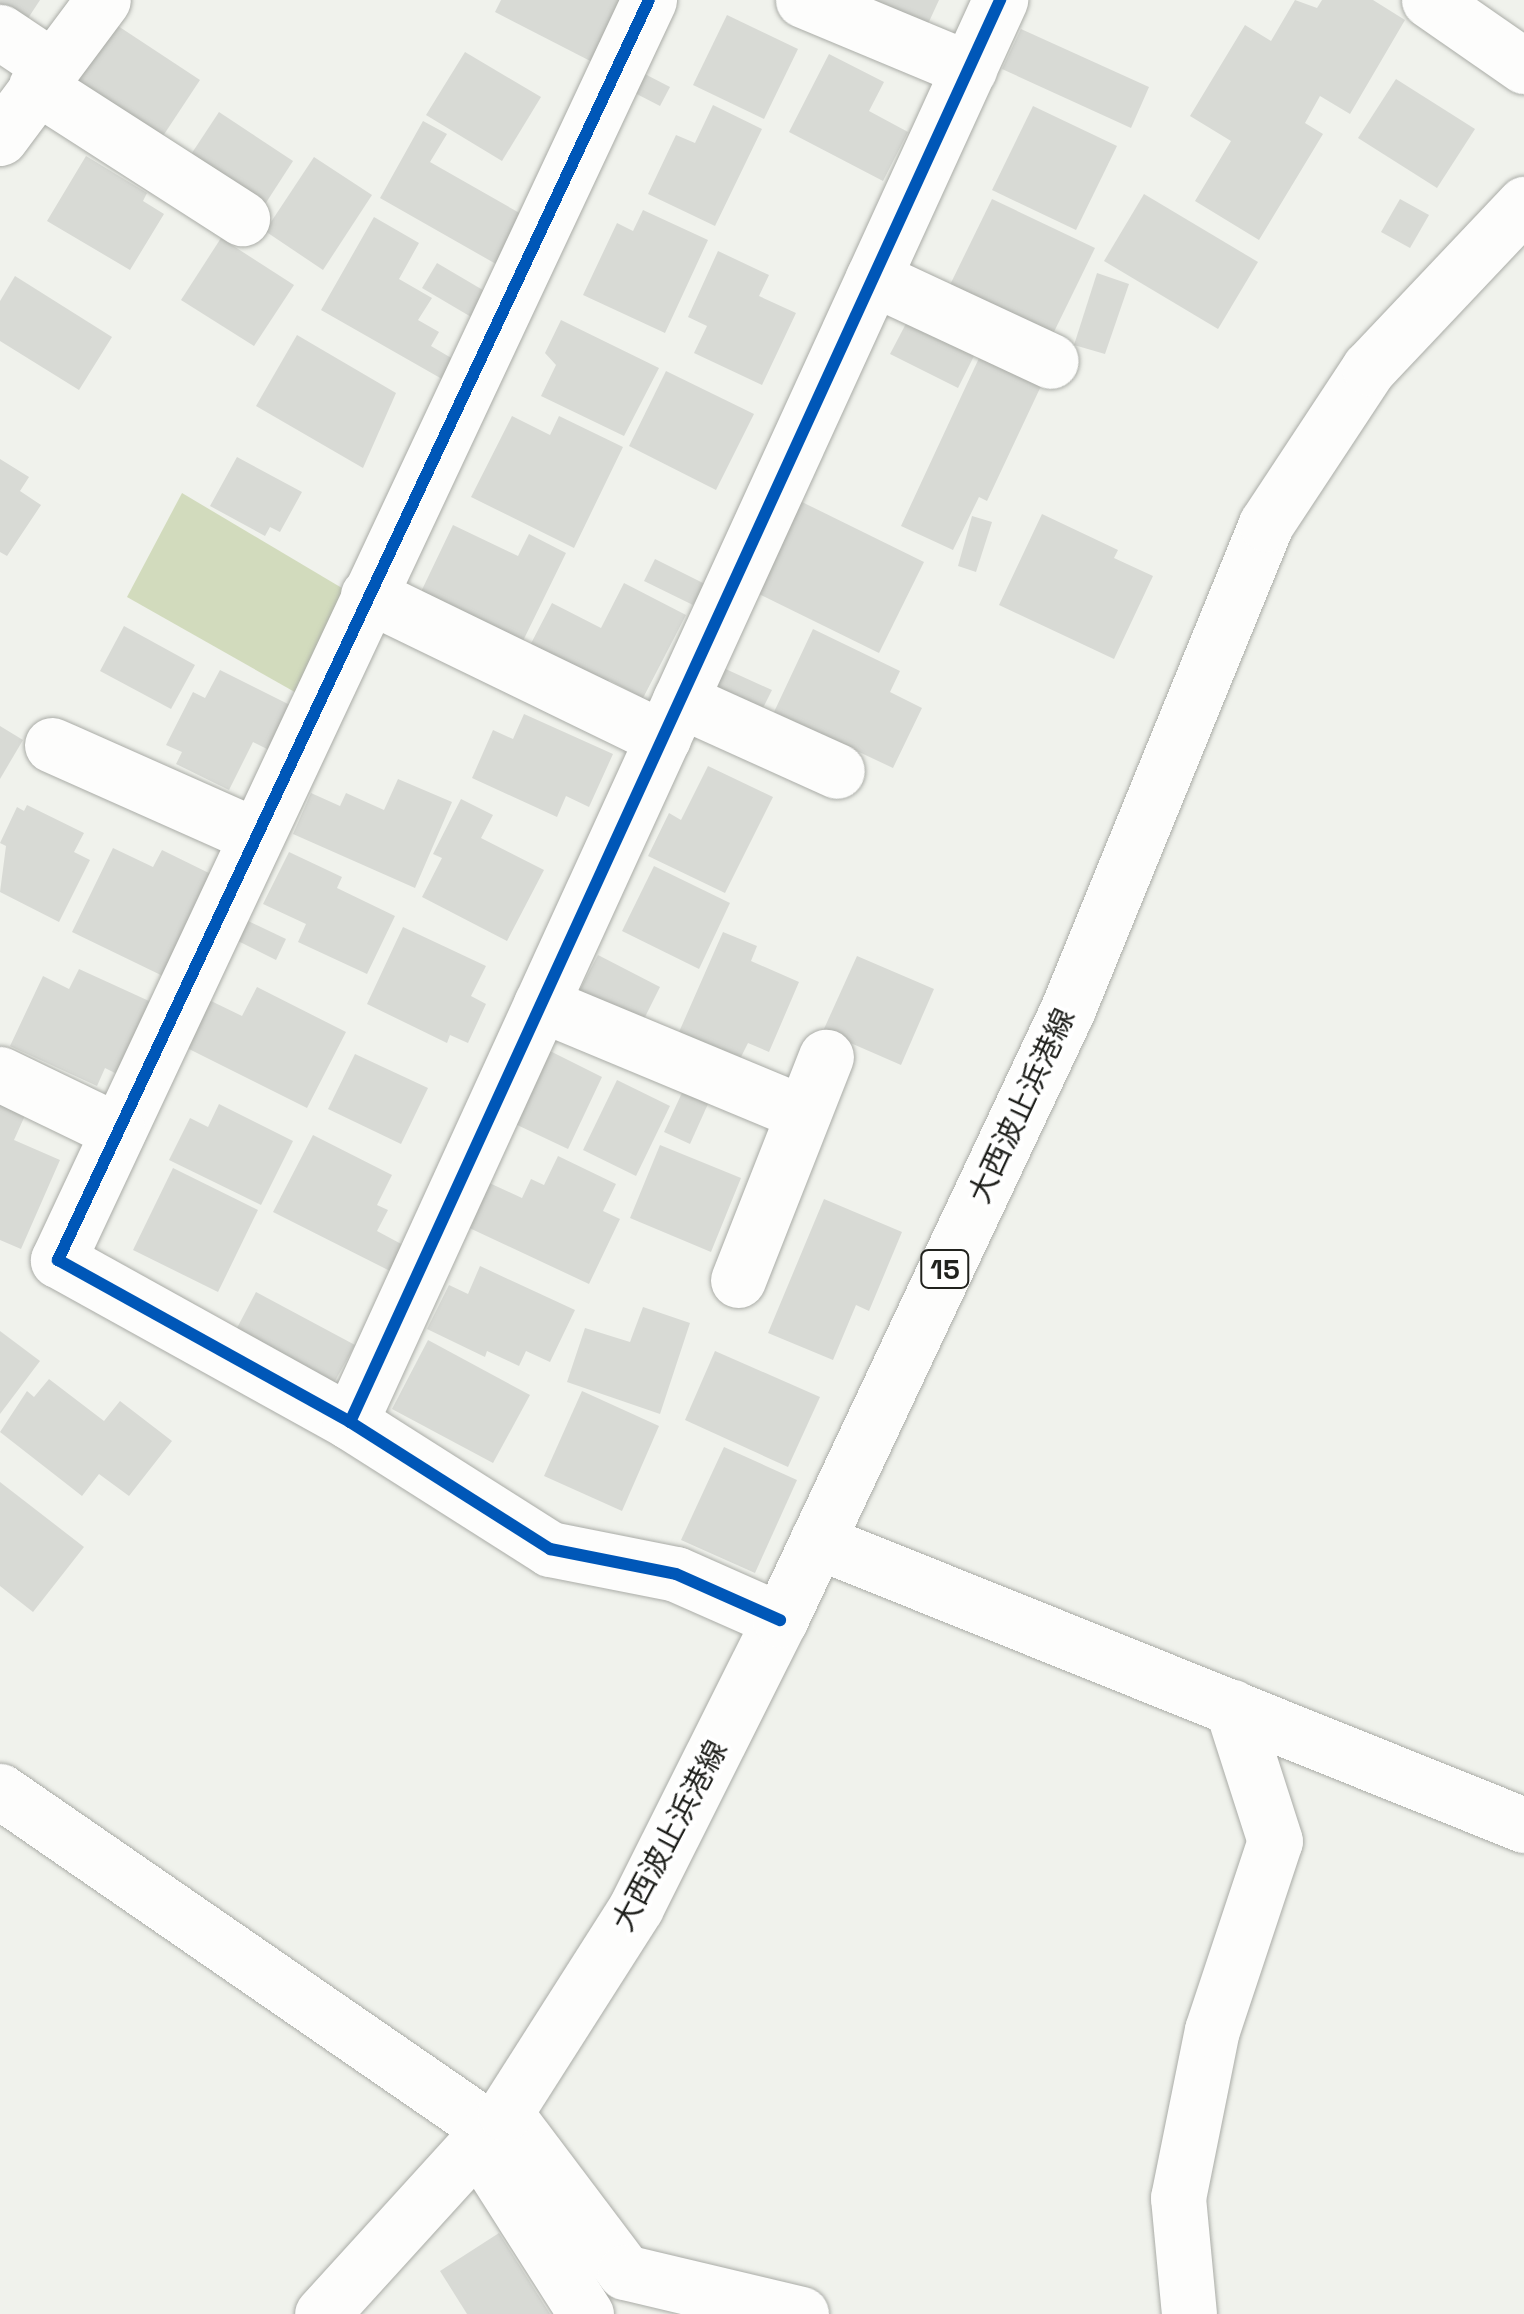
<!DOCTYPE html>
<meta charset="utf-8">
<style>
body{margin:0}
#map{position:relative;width:1524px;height:2314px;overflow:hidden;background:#f0f2ec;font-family:"Space Grotesk","Noto Sans JP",sans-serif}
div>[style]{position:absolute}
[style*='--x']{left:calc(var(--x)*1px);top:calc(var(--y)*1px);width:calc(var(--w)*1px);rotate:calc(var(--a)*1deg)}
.green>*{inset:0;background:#d2dbbd}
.building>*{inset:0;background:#d8dad5}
.roads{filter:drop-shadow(0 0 2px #aaaca7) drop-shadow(0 0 2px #aaaca7)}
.minor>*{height:55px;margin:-27.5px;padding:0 27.5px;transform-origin:27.5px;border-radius:27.5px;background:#fdfdfc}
.major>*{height:55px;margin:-27.5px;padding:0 27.5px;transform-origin:27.5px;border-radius:27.5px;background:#fdfdfc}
.cycleway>*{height:12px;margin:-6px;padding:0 6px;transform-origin:6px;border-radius:6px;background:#0057b8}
span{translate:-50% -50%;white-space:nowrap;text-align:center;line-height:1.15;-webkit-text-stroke:8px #fff;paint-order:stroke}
.shield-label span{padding:2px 8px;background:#fff;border:2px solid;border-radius:8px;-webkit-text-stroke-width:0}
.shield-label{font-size:28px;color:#21221e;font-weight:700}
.street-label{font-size:30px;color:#21221e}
</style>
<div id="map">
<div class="green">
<div style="clip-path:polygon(182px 493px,352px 594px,300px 695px,127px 597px)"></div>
</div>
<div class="building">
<div style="clip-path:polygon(0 0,40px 0,21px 29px,0 15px)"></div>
<div style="clip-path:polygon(501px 0,634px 0,600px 66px,495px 12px)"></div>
<div style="clip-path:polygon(837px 0,939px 0,921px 39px)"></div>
<div style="clip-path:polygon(1295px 0,1317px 8px,1322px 0,1373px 0,1405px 20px,1350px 114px,1320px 96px,1305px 123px,1323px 134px,1259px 240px,1195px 201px,1231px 141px,1190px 116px,1245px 25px,1271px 41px)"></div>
<div style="clip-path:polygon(727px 15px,798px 49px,764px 119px,693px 85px)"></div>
<div style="clip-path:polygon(112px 22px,200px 80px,157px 145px,69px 87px)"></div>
<div style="clip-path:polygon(1021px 29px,1149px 87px,1131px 128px,1002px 69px)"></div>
<div style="clip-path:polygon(465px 52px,541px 97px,502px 161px,426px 115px)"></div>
<div style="clip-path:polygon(829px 54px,884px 82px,869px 111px,908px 132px,883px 181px,789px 132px)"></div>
<div style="clip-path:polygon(639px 71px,670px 87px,660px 106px,629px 90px)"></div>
<div style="clip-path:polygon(1396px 79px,1475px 129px,1437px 188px,1358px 138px)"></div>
<div style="clip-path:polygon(713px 105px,762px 129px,715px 226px,648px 194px,676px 135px,695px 143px)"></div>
<div style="clip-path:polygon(1033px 106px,1117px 146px,1076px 230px,992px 190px)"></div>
<div style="clip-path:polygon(219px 112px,293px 161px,260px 212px,186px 162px)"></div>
<div style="clip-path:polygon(423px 121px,447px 134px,430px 162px,530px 219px,503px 268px,380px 198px)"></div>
<div style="clip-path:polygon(86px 156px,147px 193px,143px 201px,164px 214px,130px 270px,47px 221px)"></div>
<div style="clip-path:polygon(314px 157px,372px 195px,323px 270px,265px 231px)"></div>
<div style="clip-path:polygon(1144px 194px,1258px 262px,1218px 329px,1104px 261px)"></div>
<div style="clip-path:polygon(992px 199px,1095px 248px,1050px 340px,947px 291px)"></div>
<div style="clip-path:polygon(1400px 199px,1429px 215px,1410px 248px,1381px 232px)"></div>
<div style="clip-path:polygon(643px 210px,708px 240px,665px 333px,583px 295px,617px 223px,633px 231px)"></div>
<div style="clip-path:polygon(374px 217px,419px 243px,399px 279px,432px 298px,418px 320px,439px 332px,431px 346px,453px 359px,442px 379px,321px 310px)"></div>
<div style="clip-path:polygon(221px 238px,294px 285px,254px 346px,181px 300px)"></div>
<div style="clip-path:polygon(718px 251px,769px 275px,759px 296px,796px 313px,762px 385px,694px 353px,707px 326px,688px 317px)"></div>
<div style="clip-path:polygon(437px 263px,493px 296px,478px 321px,422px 288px)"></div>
<div style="clip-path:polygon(1097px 273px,1129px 284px,1105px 354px,1074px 345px)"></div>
<div style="clip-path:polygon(15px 276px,112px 337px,79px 390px,0 341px,0 301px)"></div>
<div style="clip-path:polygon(910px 316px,977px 350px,958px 388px,890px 354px)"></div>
<div style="clip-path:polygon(561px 320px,659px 368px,624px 436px,541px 396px,556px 365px,545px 353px)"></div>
<div style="clip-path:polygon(297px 335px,396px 393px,363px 468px,256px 406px)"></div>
<div style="clip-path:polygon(980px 356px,1042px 384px,987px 501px,979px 497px,953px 550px,901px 526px)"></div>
<div style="clip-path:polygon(666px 371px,754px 414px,716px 490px,629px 446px)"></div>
<div style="clip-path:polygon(512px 416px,550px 435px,559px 416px,623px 447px,574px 548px,471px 497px)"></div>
<div style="clip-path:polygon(237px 457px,302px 492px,280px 532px,270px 527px,265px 536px,210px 506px)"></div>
<div style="clip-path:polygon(0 459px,29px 477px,20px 491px,41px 505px,7px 556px,0 552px)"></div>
<div style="clip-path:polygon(800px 501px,924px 562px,879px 653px,755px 592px)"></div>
<div style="clip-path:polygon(1042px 514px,1118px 550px,1114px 558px,1153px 576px,1114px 659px,999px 605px)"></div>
<div style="clip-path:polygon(972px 516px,992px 522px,976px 572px,958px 566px)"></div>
<div style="clip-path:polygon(453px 525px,518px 556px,529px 534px,566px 553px,520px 647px,418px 598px)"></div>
<div style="clip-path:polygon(655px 559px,705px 584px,693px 605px,644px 581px)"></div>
<div style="clip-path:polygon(624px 583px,686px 615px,643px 698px,609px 680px,605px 688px,524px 657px,552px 603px,601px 628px)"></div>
<div style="clip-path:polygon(124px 626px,195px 665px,171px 709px,100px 671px)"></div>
<div style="clip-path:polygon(813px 629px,900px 671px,890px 692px,922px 708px,893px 768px,774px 712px)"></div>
<div style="clip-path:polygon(719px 666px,772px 690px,759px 716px,716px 697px)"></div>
<div style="clip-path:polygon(220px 670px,294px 707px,271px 751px,253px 742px,229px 790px,176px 764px,182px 752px,166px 745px,193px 692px,205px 698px)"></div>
<div style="clip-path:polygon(524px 714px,613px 754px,589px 807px,566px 796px,557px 817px,472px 778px,493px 730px,513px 739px)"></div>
<div style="clip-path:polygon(0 726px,23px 740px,0 779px)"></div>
<div style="clip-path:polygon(708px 766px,773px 797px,725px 893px,648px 856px,669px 813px,681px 820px)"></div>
<div style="clip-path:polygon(398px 779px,452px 802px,415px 888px,293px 834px,311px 793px,340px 806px,346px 793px,384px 810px)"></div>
<div style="clip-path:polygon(461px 799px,493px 815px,481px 838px,544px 870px,507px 941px,422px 897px,442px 858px,433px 854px)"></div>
<div style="clip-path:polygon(27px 805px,84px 833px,74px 852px,90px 860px,59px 922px,0 892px,6px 846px,0 843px,17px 807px,24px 811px)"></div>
<div style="clip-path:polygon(113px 848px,153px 867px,162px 850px,217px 877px,167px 978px,72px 932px)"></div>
<div style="clip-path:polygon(289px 852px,342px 877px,337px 888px,395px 916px,367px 974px,298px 942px,306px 924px,263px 904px)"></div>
<div style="clip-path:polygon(654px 866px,730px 903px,699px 969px,622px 931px)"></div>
<div style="clip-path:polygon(244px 919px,286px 939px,276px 960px,234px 939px)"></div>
<div style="clip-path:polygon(403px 927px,486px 966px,471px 996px,486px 1004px,468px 1043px,450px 1035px,447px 1043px,367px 1004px)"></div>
<div style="clip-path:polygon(723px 932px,757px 946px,751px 961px,799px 982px,769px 1052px,748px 1043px,740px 1059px,679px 1032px)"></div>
<div style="clip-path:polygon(598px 955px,660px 987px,640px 1027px,577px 995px)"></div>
<div style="clip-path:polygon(857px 956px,934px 989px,901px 1065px,823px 1031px)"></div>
<div style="clip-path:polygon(79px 969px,160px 1006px,125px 1078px,105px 1068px,97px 1086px,10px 1046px,43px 976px,69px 989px)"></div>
<div style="clip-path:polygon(257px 987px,346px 1032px,307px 1108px,185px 1047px,209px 1000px,242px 1016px)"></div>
<div style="clip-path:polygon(548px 1050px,602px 1077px,568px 1149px,513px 1123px)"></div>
<div style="clip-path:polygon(355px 1054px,428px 1088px,401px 1144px,328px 1109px)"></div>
<div style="clip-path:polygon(617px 1080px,670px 1106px,636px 1176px,583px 1150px)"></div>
<div style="clip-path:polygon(686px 1084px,712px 1095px,690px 1144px,664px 1132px)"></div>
<div style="clip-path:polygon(0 1099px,27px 1111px,14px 1140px,60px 1160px,21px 1249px,0 1240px)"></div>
<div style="clip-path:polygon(219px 1104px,293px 1141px,261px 1205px,169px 1160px,190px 1118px,208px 1127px)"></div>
<div style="clip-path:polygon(313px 1135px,392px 1175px,377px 1205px,388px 1210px,377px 1231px,405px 1246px,392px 1272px,273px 1212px)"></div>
<div style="clip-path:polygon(660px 1145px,741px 1178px,711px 1252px,630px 1218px)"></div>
<div style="clip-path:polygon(558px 1156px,616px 1184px,603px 1211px,620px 1219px,589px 1284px,463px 1225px,485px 1181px,522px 1198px,531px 1179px,544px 1185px)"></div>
<div style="clip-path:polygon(173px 1168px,258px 1210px,218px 1292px,133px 1250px)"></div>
<div style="clip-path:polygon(824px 1199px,902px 1232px,869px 1311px,856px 1305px,833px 1360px,768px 1333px)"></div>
<div style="clip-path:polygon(480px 1266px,575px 1310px,550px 1362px,526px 1351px,519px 1366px,487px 1351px,485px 1357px,427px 1329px,449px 1285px,468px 1294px)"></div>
<div style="clip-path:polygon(256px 1292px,355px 1345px,325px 1399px,228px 1345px)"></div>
<div style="clip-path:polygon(643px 1307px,690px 1323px,660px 1414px,567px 1382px,585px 1328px,630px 1342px)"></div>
<div style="clip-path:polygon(0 1331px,40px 1361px,0 1414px)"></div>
<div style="clip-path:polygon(428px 1340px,530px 1395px,493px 1463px,392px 1409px)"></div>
<div style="clip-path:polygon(715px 1351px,820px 1397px,788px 1467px,685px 1420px)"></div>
<div style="clip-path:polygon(49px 1379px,104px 1421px,120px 1401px,172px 1441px,129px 1496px,99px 1474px,82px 1496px,0 1432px,27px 1391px,34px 1397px)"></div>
<div style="clip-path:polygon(582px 1391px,659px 1426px,622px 1511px,544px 1476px)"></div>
<div style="clip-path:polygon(724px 1447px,797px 1480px,755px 1573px,681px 1540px)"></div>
<div style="clip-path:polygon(0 1482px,84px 1547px,33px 1612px,0 1586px)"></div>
<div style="clip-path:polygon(499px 2233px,550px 2314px,467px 2314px,440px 2271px)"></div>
</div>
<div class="roads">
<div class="minor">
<div style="--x:649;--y:0;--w:1392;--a:115.13"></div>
<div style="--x:58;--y:1260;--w:334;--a:29"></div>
<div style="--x:350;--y:1422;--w:237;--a:32.4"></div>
<div style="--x:550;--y:1549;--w:128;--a:11.2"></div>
<div style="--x:676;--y:1574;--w:114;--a:23.9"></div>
<div style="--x:803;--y:0;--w:180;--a:22.6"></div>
<div style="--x:1429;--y:0;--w:116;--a:34.8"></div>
<div style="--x:0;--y:32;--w:61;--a:33.7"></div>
<div style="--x:36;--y:86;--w:245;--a:32.7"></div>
<div style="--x:0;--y:138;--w:172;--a:-53.3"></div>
<div style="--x:873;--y:278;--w:196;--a:25"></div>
<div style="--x:368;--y:595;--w:328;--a:25.9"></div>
<div style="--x:680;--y:700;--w:172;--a:24.3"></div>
<div style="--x:52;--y:745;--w:223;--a:24"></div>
<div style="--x:541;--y:1004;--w:284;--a:22.6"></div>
<div style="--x:0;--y:1074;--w:131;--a:25.8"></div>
<div style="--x:738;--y:1280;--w:240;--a:-68.5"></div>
<div style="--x:350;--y:1422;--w:1564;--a:-65.43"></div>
<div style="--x:817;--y:1541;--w:762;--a:21.89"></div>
<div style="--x:0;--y:1791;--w:595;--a:34.6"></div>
<div style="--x:505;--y:2113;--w:199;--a:53"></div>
<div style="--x:625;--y:2272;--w:181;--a:13.4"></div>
<div style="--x:477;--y:2143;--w:203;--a:57.5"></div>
<div style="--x:1189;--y:2314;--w:117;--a:-95.4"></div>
<div style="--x:1178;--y:2198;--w:171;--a:-78.6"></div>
<div style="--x:1212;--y:2030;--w:199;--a:-71.6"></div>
<div style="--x:1275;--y:1841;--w:141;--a:-107.8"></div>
</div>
<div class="major">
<div style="--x:322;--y:2314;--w:272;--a:-47.7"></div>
<div style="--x:505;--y:2113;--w:244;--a:-57.5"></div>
<div style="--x:636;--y:1907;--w:321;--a:-63.4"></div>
<div style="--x:780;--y:1620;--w:673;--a:-64.77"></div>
<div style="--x:1067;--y:1011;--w:526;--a:-67.77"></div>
<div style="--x:1266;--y:524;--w:187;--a:-56.6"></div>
<div style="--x:1369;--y:368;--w:226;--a:-46.6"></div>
</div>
</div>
<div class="cycleway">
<div style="--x:649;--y:0;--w:1392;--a:115.13"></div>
<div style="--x:58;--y:1260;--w:334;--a:29"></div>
<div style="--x:350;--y:1422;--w:237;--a:32.4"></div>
<div style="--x:550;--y:1549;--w:128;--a:11.2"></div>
<div style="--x:676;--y:1574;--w:114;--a:23.9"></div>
<div style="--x:350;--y:1422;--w:1564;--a:-65.43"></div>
</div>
<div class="shield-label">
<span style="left:945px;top:1269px">15</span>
</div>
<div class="street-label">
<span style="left:1022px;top:1106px;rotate:-65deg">大西波止浜港線</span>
<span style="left:670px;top:1836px;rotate:-62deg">大西波止浜港線</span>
</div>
</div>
